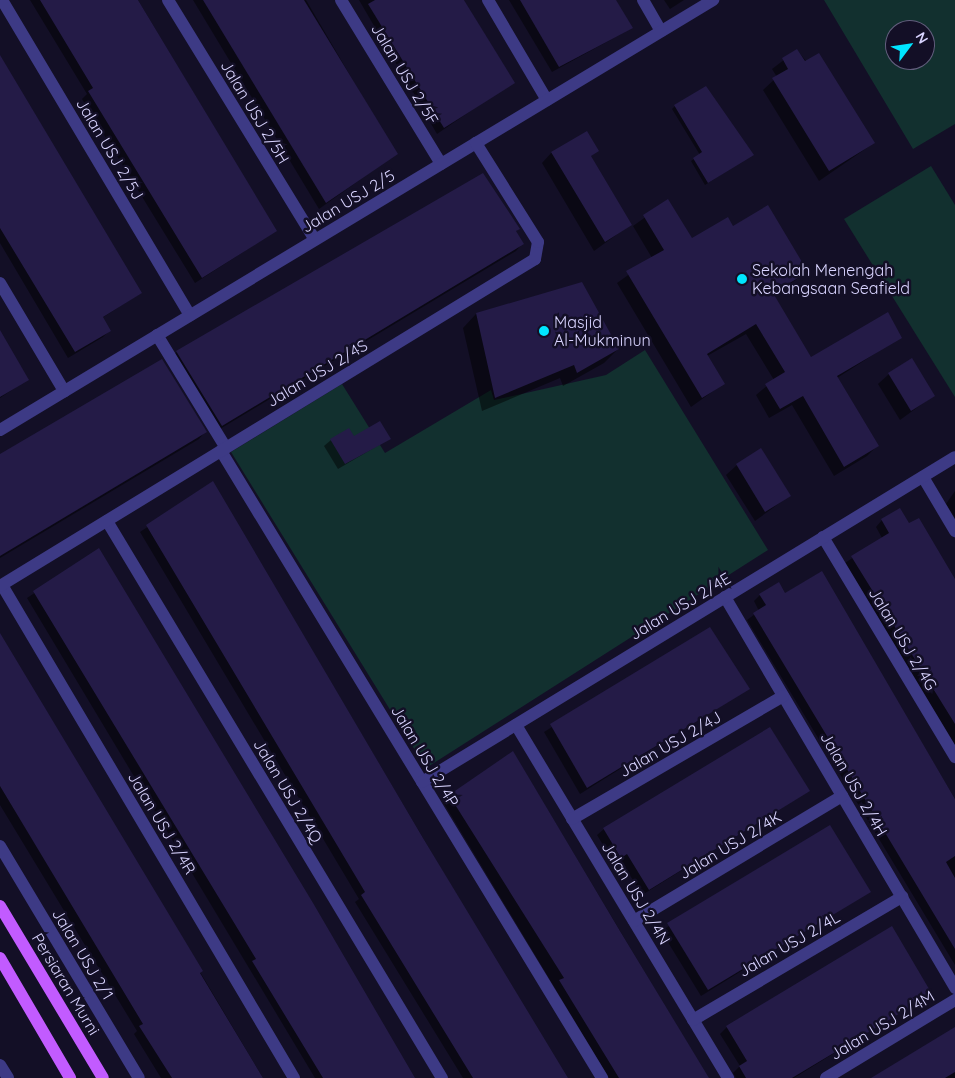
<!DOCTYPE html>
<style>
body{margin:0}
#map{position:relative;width:955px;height:1078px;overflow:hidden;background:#130f26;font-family:Quicksand,sans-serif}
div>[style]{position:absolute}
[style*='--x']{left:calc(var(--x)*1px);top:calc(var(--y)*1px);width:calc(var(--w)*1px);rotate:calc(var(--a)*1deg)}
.green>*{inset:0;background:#12302f}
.shadow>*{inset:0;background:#0007}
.building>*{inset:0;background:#241b47}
.minor>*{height:12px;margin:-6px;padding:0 6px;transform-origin:6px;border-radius:6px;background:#3d3a85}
.major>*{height:12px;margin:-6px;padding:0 6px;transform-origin:6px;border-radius:6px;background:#c25bff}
.dots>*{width:14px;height:14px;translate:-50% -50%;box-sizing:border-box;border:2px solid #130f26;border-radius:50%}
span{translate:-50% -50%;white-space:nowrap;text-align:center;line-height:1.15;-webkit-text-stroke:5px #130f26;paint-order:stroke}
.street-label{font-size:16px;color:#d9d4ff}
.poi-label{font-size:16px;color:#d9d4ff}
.left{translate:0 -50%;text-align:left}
.north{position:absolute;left:885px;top:20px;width:50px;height:50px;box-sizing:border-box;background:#130f26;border:1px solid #625e7d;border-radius:50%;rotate:59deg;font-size:14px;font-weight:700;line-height:20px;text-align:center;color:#d9d4ff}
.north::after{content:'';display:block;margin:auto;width:18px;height:22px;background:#00e5ff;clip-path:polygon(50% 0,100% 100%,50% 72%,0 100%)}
</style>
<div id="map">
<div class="green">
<div style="clip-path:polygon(evenodd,824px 0,955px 0,955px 124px,913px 149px,824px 0,895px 30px,925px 30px,925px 60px,895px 60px,895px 30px)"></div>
<div style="clip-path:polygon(931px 166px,955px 205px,955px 397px,844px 219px)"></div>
<div style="clip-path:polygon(645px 350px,768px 550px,426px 768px,231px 452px,342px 384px,385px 453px,491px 390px,494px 400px,606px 375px)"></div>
</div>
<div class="shadow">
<div style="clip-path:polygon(30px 0,138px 0,276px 231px,195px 283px,82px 99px,87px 94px)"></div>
<div style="clip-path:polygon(193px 0,306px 0,396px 154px,319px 209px)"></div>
<div style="clip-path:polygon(359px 0,464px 0,513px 82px,437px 134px)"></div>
<div style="clip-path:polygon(509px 0,615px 0,632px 28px,552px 72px)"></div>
<div style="clip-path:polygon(664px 0,684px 0,670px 9px)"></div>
<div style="clip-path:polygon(797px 50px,874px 143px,819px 181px,763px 90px,777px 77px,772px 69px)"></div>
<div style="clip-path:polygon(0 56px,141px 293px,102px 318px,110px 330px,103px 337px,68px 358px,0 243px)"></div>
<div style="clip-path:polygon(675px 106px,752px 155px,705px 185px,691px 161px,700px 155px,672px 109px)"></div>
<div style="clip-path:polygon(597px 150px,590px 157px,630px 225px,594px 251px,542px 163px,552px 152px)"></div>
<div style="clip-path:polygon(668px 201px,691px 240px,732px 227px,807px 272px,773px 296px,811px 358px,901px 337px,837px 378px,877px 446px,867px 456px,834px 476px,792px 405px,769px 418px,756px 395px,774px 380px,746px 334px,707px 356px,723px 384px,691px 407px,617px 283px,652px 258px,633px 226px)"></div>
<div style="clip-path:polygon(518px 229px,515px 232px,522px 244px,516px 251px,215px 432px,170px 358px,177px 352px)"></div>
<div style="clip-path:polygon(476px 314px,618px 349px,604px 363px,563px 386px,560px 378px,482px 411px,463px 328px)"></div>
<div style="clip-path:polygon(0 333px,28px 379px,0 398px)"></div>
<div style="clip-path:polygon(889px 374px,933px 396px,900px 420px,878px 384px)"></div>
<div style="clip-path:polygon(205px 432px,199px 439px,0 558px,0 456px)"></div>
<div style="clip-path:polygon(389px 439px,338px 469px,324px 446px,331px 440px)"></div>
<div style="clip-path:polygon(737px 465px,789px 496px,755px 521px,726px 475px)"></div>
<div style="clip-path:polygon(213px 483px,565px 1078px,463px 1078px,355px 902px,359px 899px,140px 532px)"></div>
<div style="clip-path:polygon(955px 491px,955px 518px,946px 504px)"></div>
<div style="clip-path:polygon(882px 520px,955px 581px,955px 745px,845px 563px,882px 538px,876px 527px)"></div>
<div style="clip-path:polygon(99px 550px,414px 1078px,315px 1078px,27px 598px)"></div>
<div style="clip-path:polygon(821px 572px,955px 799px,955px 965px,747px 620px,759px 611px,754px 601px,760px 595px,784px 594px)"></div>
<div style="clip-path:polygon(710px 628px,748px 689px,580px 794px,544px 732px)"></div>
<div style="clip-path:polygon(0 635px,263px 1078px,161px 1078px,134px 1034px,137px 1031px,0 805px)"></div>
<div style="clip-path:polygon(513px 752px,708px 1078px,609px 1078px,443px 802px)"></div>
<div style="clip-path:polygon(809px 791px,642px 895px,620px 859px,614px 863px,597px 835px,604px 829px)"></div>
<div style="clip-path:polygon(830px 827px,869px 892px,701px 996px,661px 931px)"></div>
<div style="clip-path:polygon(931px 993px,794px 1078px,736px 1078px,733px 1073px,740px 1066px,720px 1034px,727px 1027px)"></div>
<div style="clip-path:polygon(955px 1035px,955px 1078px,874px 1078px)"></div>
</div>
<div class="building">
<div style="clip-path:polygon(40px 0,138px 0,277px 231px,202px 278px,88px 91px,93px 88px)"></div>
<div style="clip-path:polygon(203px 0,304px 0,398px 154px,326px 203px)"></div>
<div style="clip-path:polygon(375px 0,464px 0,515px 83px,444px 128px,368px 4px)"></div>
<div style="clip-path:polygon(520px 0,616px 0,633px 28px,559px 67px)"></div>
<div style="clip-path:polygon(797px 49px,805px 61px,819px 53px,875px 143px,829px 171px,772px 78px,788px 69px,782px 58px)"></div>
<div style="clip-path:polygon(0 55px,142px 293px,103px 317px,111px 331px,75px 352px,0 228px)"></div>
<div style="clip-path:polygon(706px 86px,754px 155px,708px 183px,693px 158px,702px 152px,674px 105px)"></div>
<div style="clip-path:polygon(587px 131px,599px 151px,591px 156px,632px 225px,605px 242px,551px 152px)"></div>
<div style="clip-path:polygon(483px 173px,520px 229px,516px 231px,524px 244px,222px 426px,176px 351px)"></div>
<div style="clip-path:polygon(668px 199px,692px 238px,728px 217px,733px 226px,768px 205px,808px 272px,773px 293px,811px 357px,888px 312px,902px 338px,837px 376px,879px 446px,844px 467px,803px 396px,780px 409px,765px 384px,785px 372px,756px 324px,707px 354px,725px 384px,702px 398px,626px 271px,664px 250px,643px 215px)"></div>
<div style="clip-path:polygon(582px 282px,619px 349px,577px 373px,574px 365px,495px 398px,476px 313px)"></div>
<div style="clip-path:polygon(0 330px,29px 380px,0 397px)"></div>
<div style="clip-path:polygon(912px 358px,935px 396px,911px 411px,888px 373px)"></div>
<div style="clip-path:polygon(162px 359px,207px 432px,0 556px,0 454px)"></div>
<div style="clip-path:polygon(380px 421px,391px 439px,345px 464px,330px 439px,349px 428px,354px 436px)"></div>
<div style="clip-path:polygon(761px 448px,791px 496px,765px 512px,736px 464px)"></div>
<div style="clip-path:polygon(213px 481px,423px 838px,568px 1078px,473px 1078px,361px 895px,365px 892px,146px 525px)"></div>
<div style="clip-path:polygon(900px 508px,909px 523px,919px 518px,955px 579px,955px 724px,851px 556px,889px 533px,881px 519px)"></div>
<div style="clip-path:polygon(99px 548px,313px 903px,415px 1078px,323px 1078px,252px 961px,256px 959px,33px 591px)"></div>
<div style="clip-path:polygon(822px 571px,955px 799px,955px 856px,946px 862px,955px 878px,955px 949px,753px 613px,766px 605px,759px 594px,779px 582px,785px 593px)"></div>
<div style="clip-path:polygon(710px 627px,750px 689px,587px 788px,550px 724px)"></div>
<div style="clip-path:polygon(0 633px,203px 971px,200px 973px,263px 1078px,172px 1078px,139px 1026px,143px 1024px,0 786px)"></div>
<div style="clip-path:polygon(770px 727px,810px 791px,649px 890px,627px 854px,621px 858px,603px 828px)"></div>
<div style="clip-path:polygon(513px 751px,620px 931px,709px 1078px,619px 1078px,559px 980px,564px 978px,449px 795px)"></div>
<div style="clip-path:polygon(830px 825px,871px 892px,708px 990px,667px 923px)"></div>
<div style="clip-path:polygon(892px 926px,932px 994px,792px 1078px,746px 1078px,739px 1066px,747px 1061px,726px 1026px)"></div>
<div style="clip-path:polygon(955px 1027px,955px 1072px,945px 1078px,871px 1078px)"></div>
</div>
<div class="minor">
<div style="--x:2;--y:0;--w:367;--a:59.2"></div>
<div style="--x:168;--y:0;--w:281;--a:58.5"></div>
<div style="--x:341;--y:0;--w:192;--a:58.6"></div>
<div style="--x:488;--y:0;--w:116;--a:59.5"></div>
<div style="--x:643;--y:0;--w:36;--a:60"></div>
<div style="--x:0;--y:283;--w:126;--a:59.3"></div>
<div style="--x:157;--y:335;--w:132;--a:58.6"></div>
<div style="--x:0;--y:430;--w:833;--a:-31.09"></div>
<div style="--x:221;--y:451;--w:734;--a:58.71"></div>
<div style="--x:923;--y:477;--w:63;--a:59.3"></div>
<div style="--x:107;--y:521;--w:650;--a:58.98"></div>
<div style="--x:823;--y:537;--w:257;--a:59"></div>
<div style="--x:2;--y:585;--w:573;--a:59.36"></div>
<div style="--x:0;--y:586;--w:627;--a:-31.43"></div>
<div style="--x:535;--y:259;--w:17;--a:-80"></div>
<div style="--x:538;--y:242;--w:117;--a:-122.1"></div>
<div style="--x:725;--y:597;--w:454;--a:59.5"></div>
<div style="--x:516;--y:725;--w:412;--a:59"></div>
<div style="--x:422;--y:782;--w:624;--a:-31.37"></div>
<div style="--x:572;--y:819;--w:244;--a:-30.2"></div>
<div style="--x:0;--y:846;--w:270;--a:59.1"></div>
<div style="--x:634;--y:921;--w:243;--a:-31"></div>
<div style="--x:693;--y:1020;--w:243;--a:-30.5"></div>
<div style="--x:0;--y:1065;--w:15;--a:58"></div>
<div style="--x:826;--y:1078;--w:151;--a:-31.2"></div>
</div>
<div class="major">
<div style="--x:0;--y:906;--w:200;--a:59.1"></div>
<div style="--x:0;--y:958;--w:139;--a:59.7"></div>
</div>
<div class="dots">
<div style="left:742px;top:279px;background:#00e5ff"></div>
<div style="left:544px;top:331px;background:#00e5ff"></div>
</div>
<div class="street-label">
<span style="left:405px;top:74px;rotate:59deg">Jalan USJ 2/5F</span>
<span style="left:255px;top:112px;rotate:59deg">Jalan USJ 2/5H</span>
<span style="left:110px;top:149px;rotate:59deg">Jalan USJ 2/5J</span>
<span style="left:348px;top:201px;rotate:-31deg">Jalan USJ 2/5</span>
<span style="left:317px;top:373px;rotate:-31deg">Jalan USJ 2/4S</span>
<span style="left:680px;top:606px;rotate:-31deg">Jalan USJ 2/4E</span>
<span style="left:903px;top:639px;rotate:59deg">Jalan USJ 2/4G</span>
<span style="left:670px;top:744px;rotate:-30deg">Jalan USJ 2/4J</span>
<span style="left:425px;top:756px;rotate:59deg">Jalan USJ 2/4P</span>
<span style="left:854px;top:784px;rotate:60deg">Jalan USJ 2/4H</span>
<span style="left:288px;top:791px;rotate:59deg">Jalan USJ 2/4Q</span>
<span style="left:162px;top:823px;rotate:59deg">Jalan USJ 2/4R</span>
<span style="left:730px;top:845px;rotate:-31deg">Jalan USJ 2/4K</span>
<span style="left:636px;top:893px;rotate:59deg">Jalan USJ 2/4N</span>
<span style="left:789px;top:944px;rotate:-30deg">Jalan USJ 2/4L</span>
<span style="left:83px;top:954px;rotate:59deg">Jalan USJ 2/1</span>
<span style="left:66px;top:984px;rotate:59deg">Persiaran Murni</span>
<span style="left:882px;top:1025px;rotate:-31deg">Jalan USJ 2/4M</span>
</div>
<div class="poi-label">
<span class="left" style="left:752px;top:279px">Sekolah Menengah<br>Kebangsaan Seafield</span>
<span class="left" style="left:554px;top:331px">Masjid<br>Al-Mukminun</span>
</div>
<div class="north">N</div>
</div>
